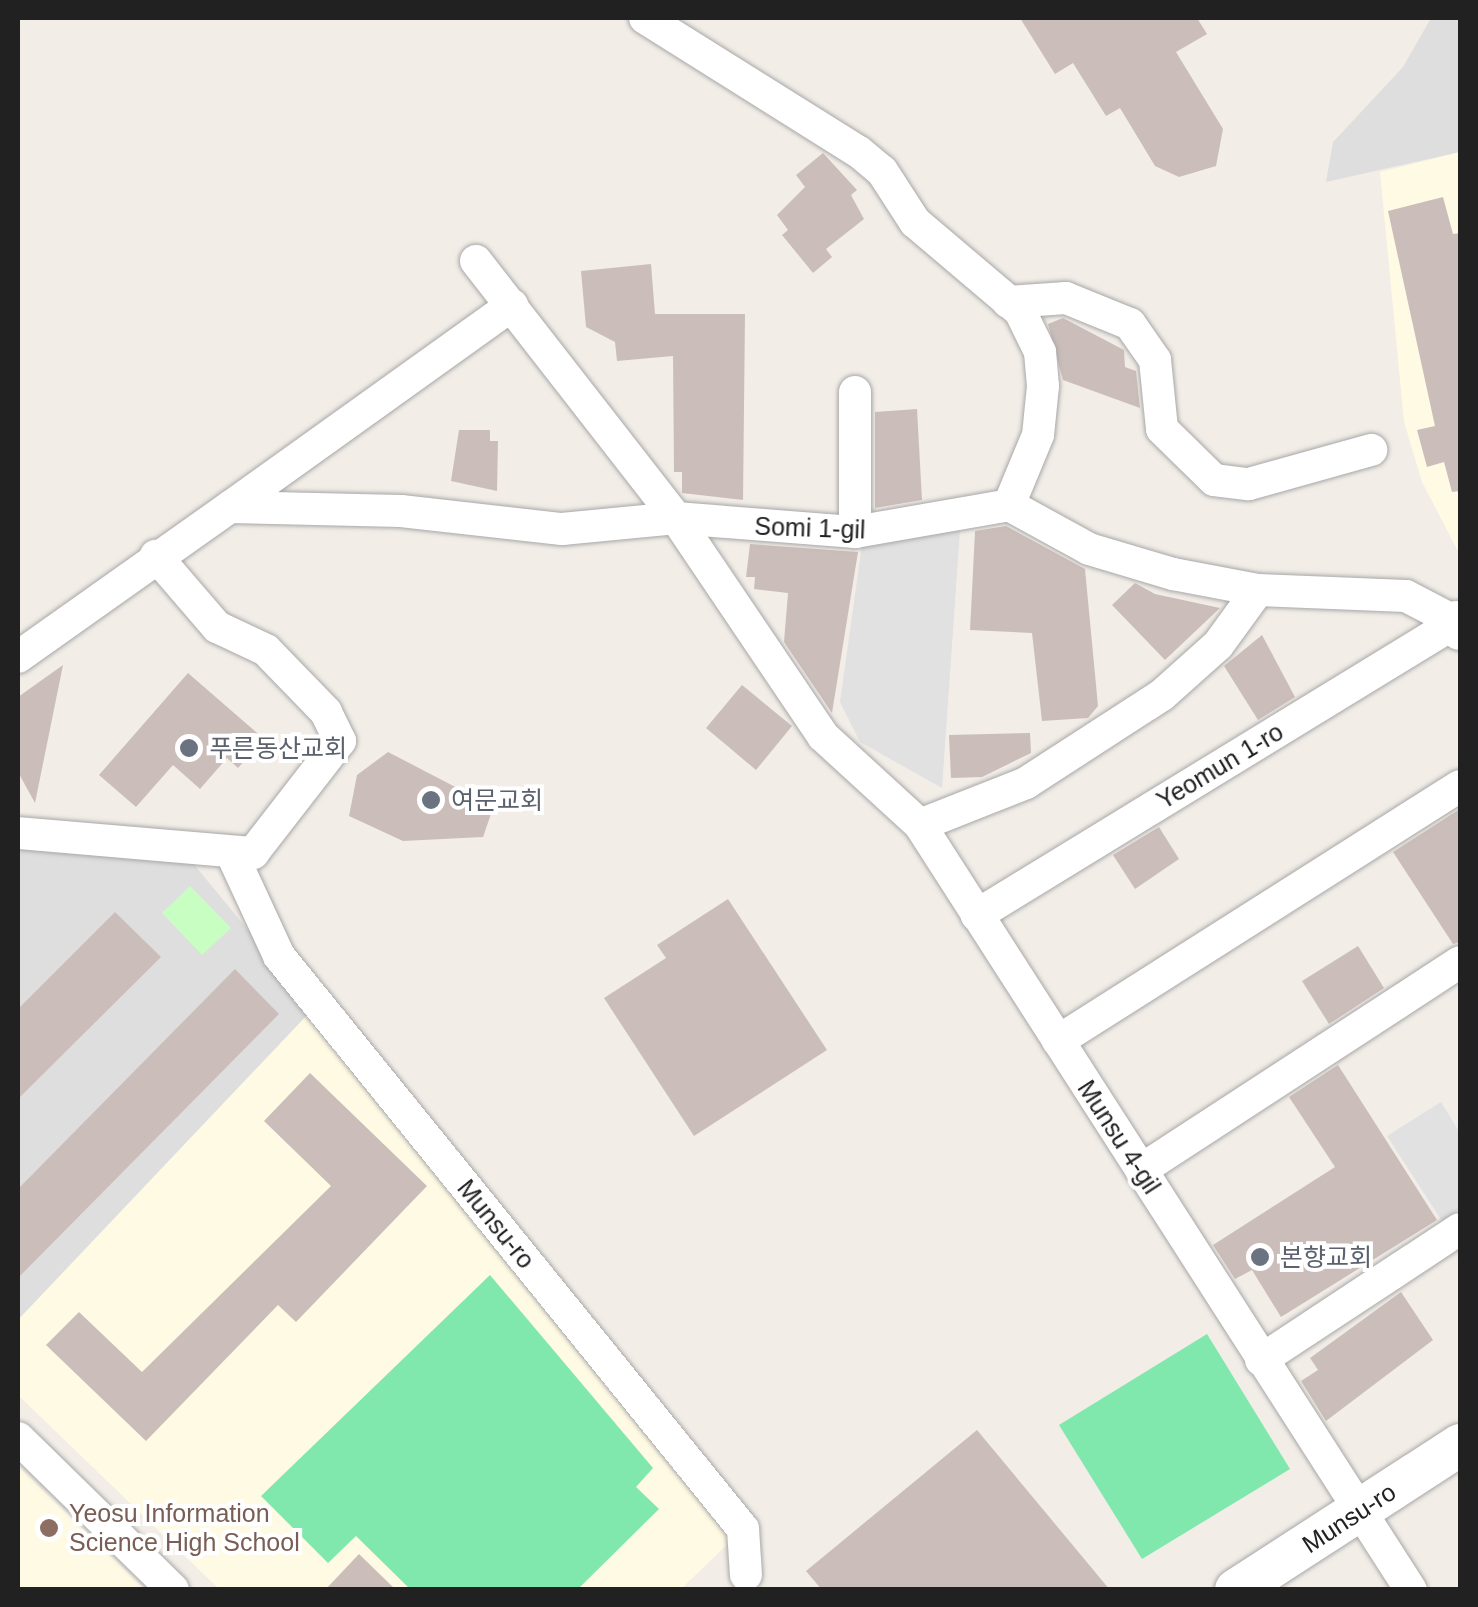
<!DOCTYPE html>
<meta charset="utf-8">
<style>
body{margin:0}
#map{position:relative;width:1478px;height:1607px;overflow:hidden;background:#f2ede7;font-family:Helvetica,"Noto Sans KR",sans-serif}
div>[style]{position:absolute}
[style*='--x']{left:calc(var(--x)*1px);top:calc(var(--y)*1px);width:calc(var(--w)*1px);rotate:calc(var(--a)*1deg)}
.residential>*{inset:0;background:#dfdede}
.education>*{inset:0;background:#fffae3}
.park>*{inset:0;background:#c8fec2}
.pitch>*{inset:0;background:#80e7ad}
.parking>*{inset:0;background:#e1e1e1}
.building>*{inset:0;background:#cbbeba}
.roads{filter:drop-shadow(0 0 2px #a8a8a8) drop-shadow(0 0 2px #a8a8a8)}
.minor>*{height:32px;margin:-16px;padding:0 16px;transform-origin:16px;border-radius:16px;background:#fff}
.tertiary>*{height:42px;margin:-21px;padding:0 21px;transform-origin:21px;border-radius:21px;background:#fff}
.dots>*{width:28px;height:28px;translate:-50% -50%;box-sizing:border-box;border:5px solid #fff;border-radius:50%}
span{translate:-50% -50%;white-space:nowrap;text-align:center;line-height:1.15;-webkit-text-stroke:8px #fff;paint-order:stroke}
.street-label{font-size:25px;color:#212121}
.worship-label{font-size:25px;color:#5b616d}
.left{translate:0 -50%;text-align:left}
.education-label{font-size:25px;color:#785e54}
.frame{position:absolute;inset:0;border:20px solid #212121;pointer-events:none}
</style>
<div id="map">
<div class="residential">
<div style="clip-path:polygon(1431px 18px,1460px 18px,1460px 152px,1326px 182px,1333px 142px,1403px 67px)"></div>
<div style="clip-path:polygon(18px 849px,192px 862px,313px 1009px,18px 1320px)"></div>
</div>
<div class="education">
<div style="clip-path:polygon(1460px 152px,1460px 555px,1422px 482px,1404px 422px,1380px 172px)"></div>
<div style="clip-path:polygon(313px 1009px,733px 1539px,681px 1589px,219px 1589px,18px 1395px,18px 1320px)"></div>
<div style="clip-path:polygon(18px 1466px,145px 1589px,18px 1589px)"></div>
</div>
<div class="park">
<div style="clip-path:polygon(190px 886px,231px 928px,202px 955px,162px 913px)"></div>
</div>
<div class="pitch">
<div style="clip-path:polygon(490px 1275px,653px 1468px,636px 1487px,659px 1509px,578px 1589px,410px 1589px,356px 1536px,328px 1563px,261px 1496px)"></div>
<div style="clip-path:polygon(1207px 1334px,1290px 1469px,1142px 1559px,1059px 1425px)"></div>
</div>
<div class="parking">
<div style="clip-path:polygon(960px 530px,942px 788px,860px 742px,840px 702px,862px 545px)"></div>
<div style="clip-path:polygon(1441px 1102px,1460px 1133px,1460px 1208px,1442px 1221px,1387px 1136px)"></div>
</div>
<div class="building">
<div style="clip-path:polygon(1020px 18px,1197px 18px,1207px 34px,1176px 52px,1223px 129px,1216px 166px,1179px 177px,1155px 166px,1120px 108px,1106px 116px,1073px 63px,1055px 74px)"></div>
<div style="clip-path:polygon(823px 153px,857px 190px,851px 195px,864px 219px,826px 249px,832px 257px,813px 273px,782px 235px,788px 230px,777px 215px,805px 187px,796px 175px)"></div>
<div style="clip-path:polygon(1443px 197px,1453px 234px,1460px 233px,1460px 491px,1452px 492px,1444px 462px,1427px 467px,1417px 430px,1435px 426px,1388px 211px)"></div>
<div style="clip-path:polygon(651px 264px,655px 314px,745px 314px,743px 500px,682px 493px,682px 472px,674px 472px,673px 356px,617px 361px,615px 342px,586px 327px,581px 271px)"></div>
<div style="clip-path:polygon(1063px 318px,1124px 350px,1125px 367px,1136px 371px,1140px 408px,1063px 380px,1048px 324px)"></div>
<div style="clip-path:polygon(917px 409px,922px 500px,875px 508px,875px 412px)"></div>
<div style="clip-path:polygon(459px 430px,490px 430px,490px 441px,498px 441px,497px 491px,451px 481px)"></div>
<div style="clip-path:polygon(1006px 526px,1085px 569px,1098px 706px,1088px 718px,1042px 721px,1032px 633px,970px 630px,975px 531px)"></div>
<div style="clip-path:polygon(750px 544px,858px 552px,832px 713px,784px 642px,788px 593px,754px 589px,755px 577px,746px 577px)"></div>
<div style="clip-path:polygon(1135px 583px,1155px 594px,1220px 608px,1165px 660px,1112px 605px)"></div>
<div style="clip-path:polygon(1262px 635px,1295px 697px,1258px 720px,1224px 666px)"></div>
<div style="clip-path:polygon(63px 665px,35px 803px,18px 772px,18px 697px)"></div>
<div style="clip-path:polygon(188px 673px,264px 739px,238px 768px,227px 758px,200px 789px,173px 765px,136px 807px,99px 775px)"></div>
<div style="clip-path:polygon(742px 685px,792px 726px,756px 770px,706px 728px)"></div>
<div style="clip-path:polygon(1030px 733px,1031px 753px,982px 777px,951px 778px,949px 735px)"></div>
<div style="clip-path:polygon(388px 752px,465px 792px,500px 788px,483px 837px,403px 841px,349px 816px,357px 775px)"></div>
<div style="clip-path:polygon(1460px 809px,1460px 942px,1453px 944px,1393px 852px)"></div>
<div style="clip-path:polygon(1159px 827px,1179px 859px,1135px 889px,1113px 855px)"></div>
<div style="clip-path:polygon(728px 899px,827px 1050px,694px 1136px,604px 998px,666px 958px,657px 945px)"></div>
<div style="clip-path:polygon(115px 912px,161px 957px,18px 1099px,18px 1009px)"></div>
<div style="clip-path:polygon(1358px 946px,1384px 988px,1329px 1024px,1302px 981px)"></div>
<div style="clip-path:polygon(235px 969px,279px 1014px,18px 1278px,18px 1189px)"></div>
<div style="clip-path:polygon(1338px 1065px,1437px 1220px,1281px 1317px,1252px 1270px,1235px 1279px,1213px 1245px,1335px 1167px,1289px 1097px)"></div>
<div style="clip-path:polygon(310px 1073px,427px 1186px,296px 1322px,278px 1305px,146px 1441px,46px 1345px,79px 1312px,142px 1372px,331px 1186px,264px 1121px)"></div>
<div style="clip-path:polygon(1401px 1292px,1433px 1340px,1326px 1421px,1301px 1381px,1318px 1370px,1310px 1358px)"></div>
<div style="clip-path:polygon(977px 1430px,1110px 1590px,822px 1590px,806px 1571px)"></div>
<div style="clip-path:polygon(359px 1554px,396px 1590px,325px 1590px)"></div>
</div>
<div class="roads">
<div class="minor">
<div style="--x:645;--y:18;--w:252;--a:32.1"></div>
<div style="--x:859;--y:152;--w:30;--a:40"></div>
<div style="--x:882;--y:171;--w:61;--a:57.1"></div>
<div style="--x:915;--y:222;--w:138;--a:40.3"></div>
<div style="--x:1020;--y:311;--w:46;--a:64"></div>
<div style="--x:1040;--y:352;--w:34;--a:85"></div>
<div style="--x:1043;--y:386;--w:49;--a:95.8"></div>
<div style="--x:1038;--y:435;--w:76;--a:112.5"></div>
<div style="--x:476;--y:261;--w:326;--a:52.1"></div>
<div style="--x:676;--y:518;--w:263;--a:56"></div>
<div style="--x:823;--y:736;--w:132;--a:42.5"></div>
<div style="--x:920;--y:825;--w:909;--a:57.31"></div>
<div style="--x:1008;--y:302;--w:58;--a:-3.9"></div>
<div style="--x:1066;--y:298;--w:69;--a:22.1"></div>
<div style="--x:1130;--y:324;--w:44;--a:55.2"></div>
<div style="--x:1155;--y:360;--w:69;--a:84.2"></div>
<div style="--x:1162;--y:429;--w:73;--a:44.4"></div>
<div style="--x:1214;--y:480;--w:35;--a:7"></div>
<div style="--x:1249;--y:484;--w:127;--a:-15.6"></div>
<div style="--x:855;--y:392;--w:140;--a:90"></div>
<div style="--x:230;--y:507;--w:347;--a:-35.6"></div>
<div style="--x:18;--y:657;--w:260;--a:-35.3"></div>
<div style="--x:230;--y:507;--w:171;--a:1.3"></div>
<div style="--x:401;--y:511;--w:162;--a:6.4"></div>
<div style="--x:562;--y:529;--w:115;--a:-5.5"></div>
<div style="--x:676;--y:518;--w:180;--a:4.5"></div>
<div style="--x:855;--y:532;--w:156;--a:-9.9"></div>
<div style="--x:1009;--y:505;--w:91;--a:28.8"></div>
<div style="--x:1089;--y:549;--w:88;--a:16.6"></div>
<div style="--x:1173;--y:574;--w:86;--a:10.7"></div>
<div style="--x:1258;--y:590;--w:148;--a:2.3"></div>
<div style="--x:1406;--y:596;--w:56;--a:27.5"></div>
<div style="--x:1456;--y:622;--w:562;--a:148.55"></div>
<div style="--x:920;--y:825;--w:114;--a:-21.6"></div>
<div style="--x:1026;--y:783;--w:162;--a:-32.9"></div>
<div style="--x:1162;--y:695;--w:75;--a:-41.8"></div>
<div style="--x:1218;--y:645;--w:68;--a:-54"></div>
<div style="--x:18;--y:833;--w:236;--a:4.9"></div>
<div style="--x:253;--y:853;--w:142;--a:-52.2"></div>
<div style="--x:340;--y:741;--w:32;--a:-116"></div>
<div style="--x:326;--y:712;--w:86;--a:-134.1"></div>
<div style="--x:266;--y:650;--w:54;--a:-154.9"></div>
<div style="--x:217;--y:627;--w:94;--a:-130.7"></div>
<div style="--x:231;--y:852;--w:115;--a:65.2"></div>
<div style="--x:279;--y:956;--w:737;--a:51"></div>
<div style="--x:743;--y:1529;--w:46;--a:86.3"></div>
<div style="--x:1058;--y:1041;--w:476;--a:-32.4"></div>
<div style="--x:1141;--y:1170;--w:381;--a:-33.1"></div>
<div style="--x:1261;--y:1360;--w:238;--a:-33.4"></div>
<div style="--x:18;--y:1438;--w:217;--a:44.4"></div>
</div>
<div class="tertiary">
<div style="--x:1456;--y:622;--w:8;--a:60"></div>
<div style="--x:1236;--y:1590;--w:267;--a:-32.9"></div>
</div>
</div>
<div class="dots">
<div style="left:189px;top:748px;background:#6b7280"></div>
<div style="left:431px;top:800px;background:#6b7280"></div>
<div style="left:1260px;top:1257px;background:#6b7280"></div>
<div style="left:49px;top:1528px;background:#8d6e63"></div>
</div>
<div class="street-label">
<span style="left:810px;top:528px;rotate:2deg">Somi 1-gil</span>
<span style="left:1220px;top:766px;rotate:-31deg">Yeomun 1-ro</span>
<span style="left:1119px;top:1137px;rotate:57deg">Munsu 4-gil</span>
<span style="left:496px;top:1224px;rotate:51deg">Munsu-ro</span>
<span style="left:1349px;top:1518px;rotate:-33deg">Munsu-ro</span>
</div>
<div class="worship-label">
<span class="left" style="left:209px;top:748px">푸른동산교회</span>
<span class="left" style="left:451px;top:800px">여문교회</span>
<span class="left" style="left:1280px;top:1257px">본향교회</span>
</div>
<div class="education-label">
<span class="left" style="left:69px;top:1528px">Yeosu Information<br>Science High School</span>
</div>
<div class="frame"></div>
</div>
